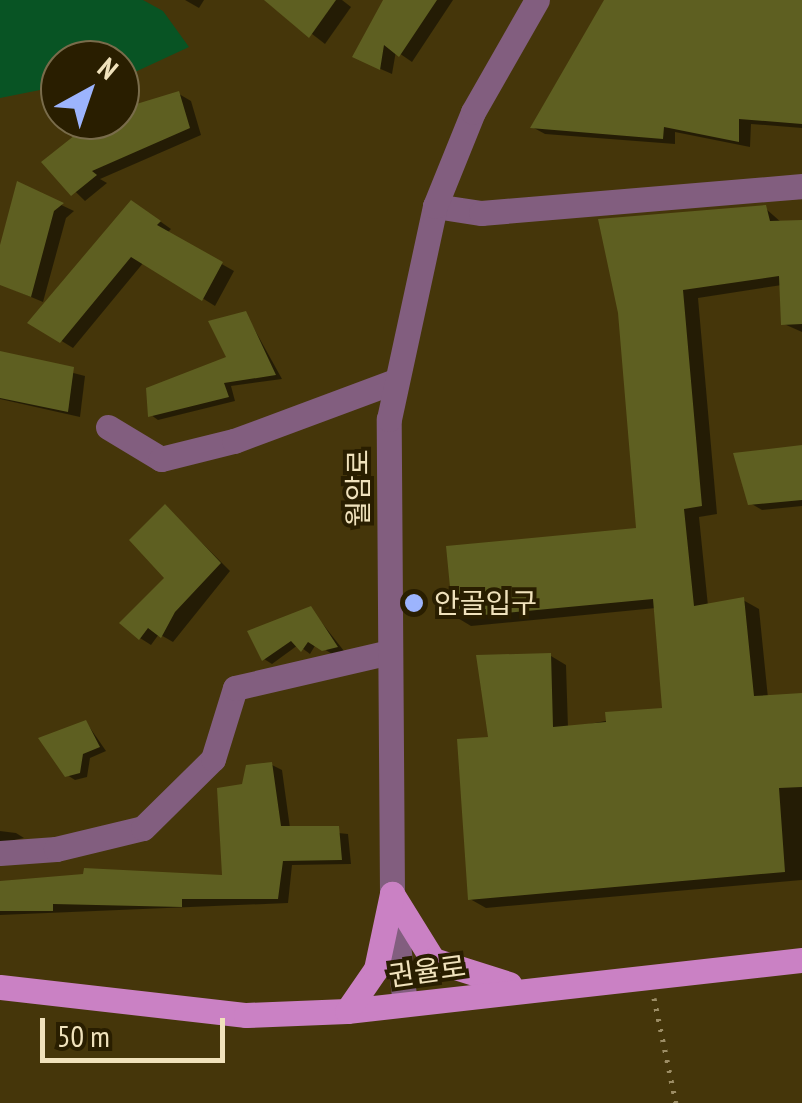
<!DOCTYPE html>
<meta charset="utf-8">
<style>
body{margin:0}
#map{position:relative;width:802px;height:1103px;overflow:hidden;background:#45360a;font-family:"PT Sans Narrow","Noto Sans KR",sans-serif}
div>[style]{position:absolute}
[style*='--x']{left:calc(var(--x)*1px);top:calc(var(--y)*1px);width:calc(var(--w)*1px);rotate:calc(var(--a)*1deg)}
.green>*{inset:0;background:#085424}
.shadow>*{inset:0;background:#0007}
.building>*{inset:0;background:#5e5f21}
.path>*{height:5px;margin-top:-2.5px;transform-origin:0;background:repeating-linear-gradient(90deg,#9c8d65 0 2.5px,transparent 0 10.5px)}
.minor>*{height:25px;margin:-12.5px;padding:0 12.5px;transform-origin:12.5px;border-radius:12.5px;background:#825e7f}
.major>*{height:25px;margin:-12.5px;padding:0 12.5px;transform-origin:12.5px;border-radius:12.5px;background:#ca81c4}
.dots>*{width:28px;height:28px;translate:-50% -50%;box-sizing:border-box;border:5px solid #291e00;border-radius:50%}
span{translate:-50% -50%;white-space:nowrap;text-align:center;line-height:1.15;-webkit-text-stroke:8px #291e00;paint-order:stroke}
.street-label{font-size:28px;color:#f0e2bc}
.poi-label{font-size:28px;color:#f0e2bc}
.left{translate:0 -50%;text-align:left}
.north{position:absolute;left:40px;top:40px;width:100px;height:100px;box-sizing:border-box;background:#291e00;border:2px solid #796c4b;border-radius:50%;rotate:40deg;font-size:28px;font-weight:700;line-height:40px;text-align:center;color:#f0e2bc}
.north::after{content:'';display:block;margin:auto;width:35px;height:45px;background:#9cb4fd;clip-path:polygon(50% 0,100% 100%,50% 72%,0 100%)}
.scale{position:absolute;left:40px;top:1018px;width:185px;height:45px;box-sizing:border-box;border:5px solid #f0e2bc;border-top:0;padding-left:12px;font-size:30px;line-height:35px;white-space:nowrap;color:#f0e2bc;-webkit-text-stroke:8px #291e00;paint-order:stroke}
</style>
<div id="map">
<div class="green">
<div style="clip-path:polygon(0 0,143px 0,163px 11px,189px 47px,120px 79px,120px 60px,60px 60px,60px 86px,0 98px)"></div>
</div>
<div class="shadow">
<div style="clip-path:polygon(185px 0,204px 0,199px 8px)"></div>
<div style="clip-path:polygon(268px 0,342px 0,351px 7px,325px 44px)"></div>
<div style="clip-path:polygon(386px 0,453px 0,412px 62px,396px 51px,392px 74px,367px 63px)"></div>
<div style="clip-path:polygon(607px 0,802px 0,802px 128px,751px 124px,750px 147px,675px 132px,675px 144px,545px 134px,534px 128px)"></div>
<div style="clip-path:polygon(179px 94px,191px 101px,201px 135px,100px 179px,107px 183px,85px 201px,45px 162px,98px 120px,120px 120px,120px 112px)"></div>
<div style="clip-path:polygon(19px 185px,74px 211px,66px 218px,43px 302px,0 284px,0 255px)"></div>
<div style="clip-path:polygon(765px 208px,782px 223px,802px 223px,802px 332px,784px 324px,782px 285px,698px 298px,717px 514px,699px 517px,708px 606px,743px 600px,759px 609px,768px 698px,802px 695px,802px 880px,486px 908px,470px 899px,490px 739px,551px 656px,566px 665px,568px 728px,664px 710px,656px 608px,471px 626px,456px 617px,639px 531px,621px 313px)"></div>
<div style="clip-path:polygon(144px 210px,171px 229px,167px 233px,234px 271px,215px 306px,144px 262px,73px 348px,31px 322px)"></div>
<div style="clip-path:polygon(246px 314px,282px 379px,231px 386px,235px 401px,158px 420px,151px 415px,230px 359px)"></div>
<div style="clip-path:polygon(0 354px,85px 376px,80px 417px,0 399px)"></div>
<div style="clip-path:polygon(802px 447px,802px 506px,762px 510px,750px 503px)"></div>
<div style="clip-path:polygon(166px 507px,230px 571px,173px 642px,159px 634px,151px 645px,140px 638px,167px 578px)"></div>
<div style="clip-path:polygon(311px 609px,344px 651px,332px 654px,316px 644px,310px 654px,298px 645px,272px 664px,264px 659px)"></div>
<div style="clip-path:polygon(86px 722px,106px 751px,90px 758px,87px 777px,75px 780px,67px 775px)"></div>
<div style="clip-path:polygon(272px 765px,282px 770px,290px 828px,348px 834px,351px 864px,292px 865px,288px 903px,0 915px,0 884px,224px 877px,244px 787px)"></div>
<div style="clip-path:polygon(0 831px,16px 833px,24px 838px,0 843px)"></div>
</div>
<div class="building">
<div style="clip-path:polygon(264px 0,336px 0,309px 38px)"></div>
<div style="clip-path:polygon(383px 0,437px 0,399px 57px,384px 45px,380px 70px,352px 57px)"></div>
<div style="clip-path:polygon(604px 0,802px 0,802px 124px,739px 119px,739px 142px,664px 127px,663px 139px,530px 128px)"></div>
<div style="clip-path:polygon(179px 91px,190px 128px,92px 171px,97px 175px,71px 196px,41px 162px,94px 120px,120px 120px,120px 109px)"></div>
<div style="clip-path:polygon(17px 181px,64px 203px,54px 211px,31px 297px,0 285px,0 245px)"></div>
<div style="clip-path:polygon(131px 200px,161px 221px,157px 225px,223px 262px,202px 301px,131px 257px,60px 343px,27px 323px)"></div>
<div style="clip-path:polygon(766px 205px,770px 221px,802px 220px,802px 324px,781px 325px,779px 276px,683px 290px,702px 506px,684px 509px,694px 606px,744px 597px,754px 696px,802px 693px,802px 787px,779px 788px,785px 872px,468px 900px,457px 739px,488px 737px,476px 655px,551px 653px,553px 727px,606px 722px,605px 712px,662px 708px,653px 599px,453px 618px,446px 546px,636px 528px,618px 313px,598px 219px)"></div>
<div style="clip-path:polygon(246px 311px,276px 375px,224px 383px,229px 397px,148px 417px,146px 388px,226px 357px,208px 321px)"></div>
<div style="clip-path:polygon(0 351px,74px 367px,68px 412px,0 398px)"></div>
<div style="clip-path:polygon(802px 445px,802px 500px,748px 505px,733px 453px)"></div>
<div style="clip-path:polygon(165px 504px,221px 563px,175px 612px,161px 638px,148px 628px,139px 640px,119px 623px,164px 578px,129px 540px)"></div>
<div style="clip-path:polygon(311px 606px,338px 647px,322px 651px,308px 642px,301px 652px,291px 641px,262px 661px,247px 631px)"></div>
<div style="clip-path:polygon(86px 720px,100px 747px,83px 754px,80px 773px,65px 777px,38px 738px)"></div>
<div style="clip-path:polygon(272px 762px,281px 826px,339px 826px,342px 860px,283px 861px,278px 899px,182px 899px,182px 907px,53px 904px,53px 911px,0 911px,0 881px,83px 874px,84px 868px,222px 875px,217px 788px,242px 784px,246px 765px)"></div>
</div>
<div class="path">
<div style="--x:654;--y:998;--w:107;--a:78.2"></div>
</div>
<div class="minor">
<div style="--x:435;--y:206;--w:47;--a:8.7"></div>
<div style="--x:481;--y:213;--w:322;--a:-4.8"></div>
<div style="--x:108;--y:427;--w:62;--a:31.1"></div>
<div style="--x:161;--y:459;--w:75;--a:-13.9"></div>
<div style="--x:234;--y:441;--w:172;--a:-20.4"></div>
<div style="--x:0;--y:853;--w:56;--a:-4.1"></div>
<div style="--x:56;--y:849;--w:89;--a:-13.6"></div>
<div style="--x:143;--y:828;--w:98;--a:-44.6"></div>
<div style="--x:213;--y:759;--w:74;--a:-72.8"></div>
<div style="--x:235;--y:688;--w:159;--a:-13.1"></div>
<div style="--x:405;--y:1004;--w:111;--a:-96.7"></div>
<div style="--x:392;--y:894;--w:475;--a:-90.4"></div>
<div style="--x:389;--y:419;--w:218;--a:-77.8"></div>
<div style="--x:435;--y:206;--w:101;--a:-68"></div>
<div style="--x:473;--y:112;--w:129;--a:-60.3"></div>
</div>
<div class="major">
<div style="--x:392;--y:894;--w:78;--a:58.2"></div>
<div style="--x:433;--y:960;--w:80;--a:17.5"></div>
<div style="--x:0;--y:987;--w:248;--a:6.5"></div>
<div style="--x:246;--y:1015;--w:101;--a:-2.3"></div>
<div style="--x:347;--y:1011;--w:458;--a:-6.4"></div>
<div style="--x:347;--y:1011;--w:51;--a:-55.4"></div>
<div style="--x:376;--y:969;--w:77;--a:-78"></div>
</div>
<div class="dots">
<div style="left:414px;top:603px;background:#9cb4fd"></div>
</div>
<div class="street-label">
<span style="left:358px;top:488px;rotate:-90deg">월암로</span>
<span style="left:427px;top:971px;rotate:-8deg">권율로</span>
</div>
<div class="poi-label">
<span class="left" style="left:434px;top:603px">안골입구</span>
</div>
<div class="north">N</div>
<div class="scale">50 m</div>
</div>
